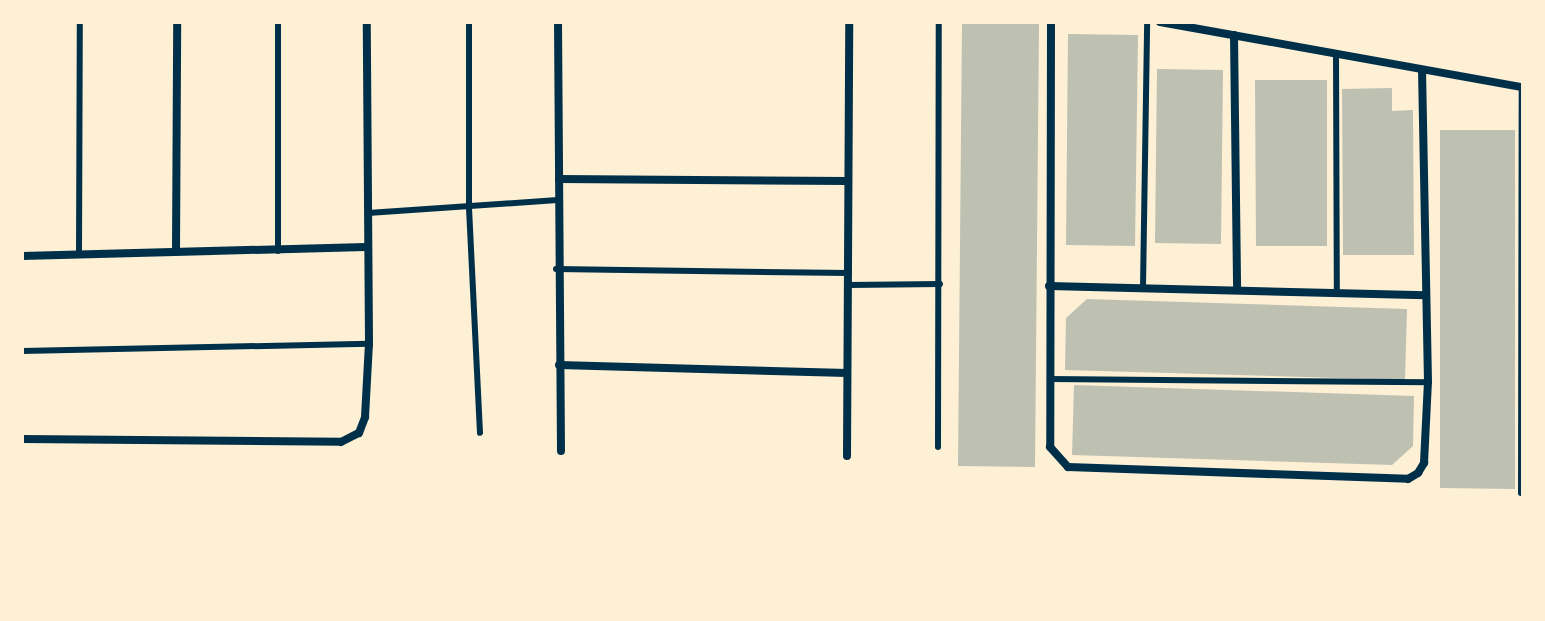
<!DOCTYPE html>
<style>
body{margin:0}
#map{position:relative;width:1545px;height:621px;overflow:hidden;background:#fdf0d5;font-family:Poppins,sans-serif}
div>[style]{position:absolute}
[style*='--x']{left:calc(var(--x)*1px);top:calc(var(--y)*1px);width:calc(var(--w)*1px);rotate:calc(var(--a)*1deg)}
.building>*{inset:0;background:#bec0b2}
.service>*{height:6px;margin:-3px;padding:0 3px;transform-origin:3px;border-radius:3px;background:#003049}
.minor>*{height:8px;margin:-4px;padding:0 4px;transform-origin:4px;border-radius:4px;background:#003049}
span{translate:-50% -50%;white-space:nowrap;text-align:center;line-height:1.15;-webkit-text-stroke:6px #fdf0d5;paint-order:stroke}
.frame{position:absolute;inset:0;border:24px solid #fdf0d5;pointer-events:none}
</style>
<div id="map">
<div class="building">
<div style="clip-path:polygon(962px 22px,1039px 22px,1035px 467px,958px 466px)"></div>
<div style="clip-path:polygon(1068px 34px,1138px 35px,1135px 246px,1066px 245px)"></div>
<div style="clip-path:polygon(1157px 69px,1223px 70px,1221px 244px,1155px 243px)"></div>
<div style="clip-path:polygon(1255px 80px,1327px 80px,1327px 246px,1256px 246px)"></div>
<div style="clip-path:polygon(1392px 88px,1392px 111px,1413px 110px,1414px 255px,1343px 255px,1342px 89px)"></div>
<div style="clip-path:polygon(1440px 130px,1515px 130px,1515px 489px,1440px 488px)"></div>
<div style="clip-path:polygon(1087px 299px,1407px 309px,1405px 380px,1065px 370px,1066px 318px)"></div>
<div style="clip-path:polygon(1074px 385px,1414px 396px,1413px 446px,1392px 465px,1072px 455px)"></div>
</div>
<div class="service">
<div style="--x:278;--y:22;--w:229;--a:90"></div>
<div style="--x:469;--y:22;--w:186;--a:90"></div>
<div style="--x:469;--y:208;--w:225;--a:87.2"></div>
<div style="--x:1336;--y:53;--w:237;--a:89.8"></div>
<div style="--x:368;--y:213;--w:190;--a:-3.9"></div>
<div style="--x:79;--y:255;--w:233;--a:-89.8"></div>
<div style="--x:556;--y:269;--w:293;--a:0.8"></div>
<div style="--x:849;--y:285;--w:91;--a:-0.6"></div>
<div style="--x:1143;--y:287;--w:265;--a:-89.1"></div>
<div style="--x:22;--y:351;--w:347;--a:-1.2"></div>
<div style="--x:1050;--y:379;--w:378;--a:0.5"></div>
<div style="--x:938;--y:447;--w:425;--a:-89.9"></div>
<div style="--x:1521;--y:493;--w:406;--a:-89.9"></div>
</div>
<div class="minor">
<div style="--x:558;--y:22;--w:429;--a:89.6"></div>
<div style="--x:1051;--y:22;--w:425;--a:90.1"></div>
<div style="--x:1050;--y:447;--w:27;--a:48"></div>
<div style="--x:1068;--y:467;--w:340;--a:2"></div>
<div style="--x:1408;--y:479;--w:12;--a:-31"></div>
<div style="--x:1418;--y:473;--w:12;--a:-59"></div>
<div style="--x:1424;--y:463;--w:81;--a:-87.2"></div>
<div style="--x:1428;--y:382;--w:312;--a:-91.1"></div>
<div style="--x:1160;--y:22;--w:369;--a:10.2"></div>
<div style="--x:1234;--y:35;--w:253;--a:89.3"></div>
<div style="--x:559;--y:179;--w:289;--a:0.4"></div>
<div style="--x:176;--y:251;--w:229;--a:-89.7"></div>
<div style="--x:22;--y:256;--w:344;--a:-1.5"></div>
<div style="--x:1049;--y:286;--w:377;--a:1.4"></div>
<div style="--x:559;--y:365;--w:288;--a:1.6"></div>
<div style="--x:22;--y:439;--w:319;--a:0.5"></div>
<div style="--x:341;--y:442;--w:20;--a:-27"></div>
<div style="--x:359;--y:433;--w:17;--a:-69"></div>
<div style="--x:365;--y:417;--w:73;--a:-86.9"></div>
<div style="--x:369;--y:344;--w:322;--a:-90.4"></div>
<div style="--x:847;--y:456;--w:434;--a:-89.7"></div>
</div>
<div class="frame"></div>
</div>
